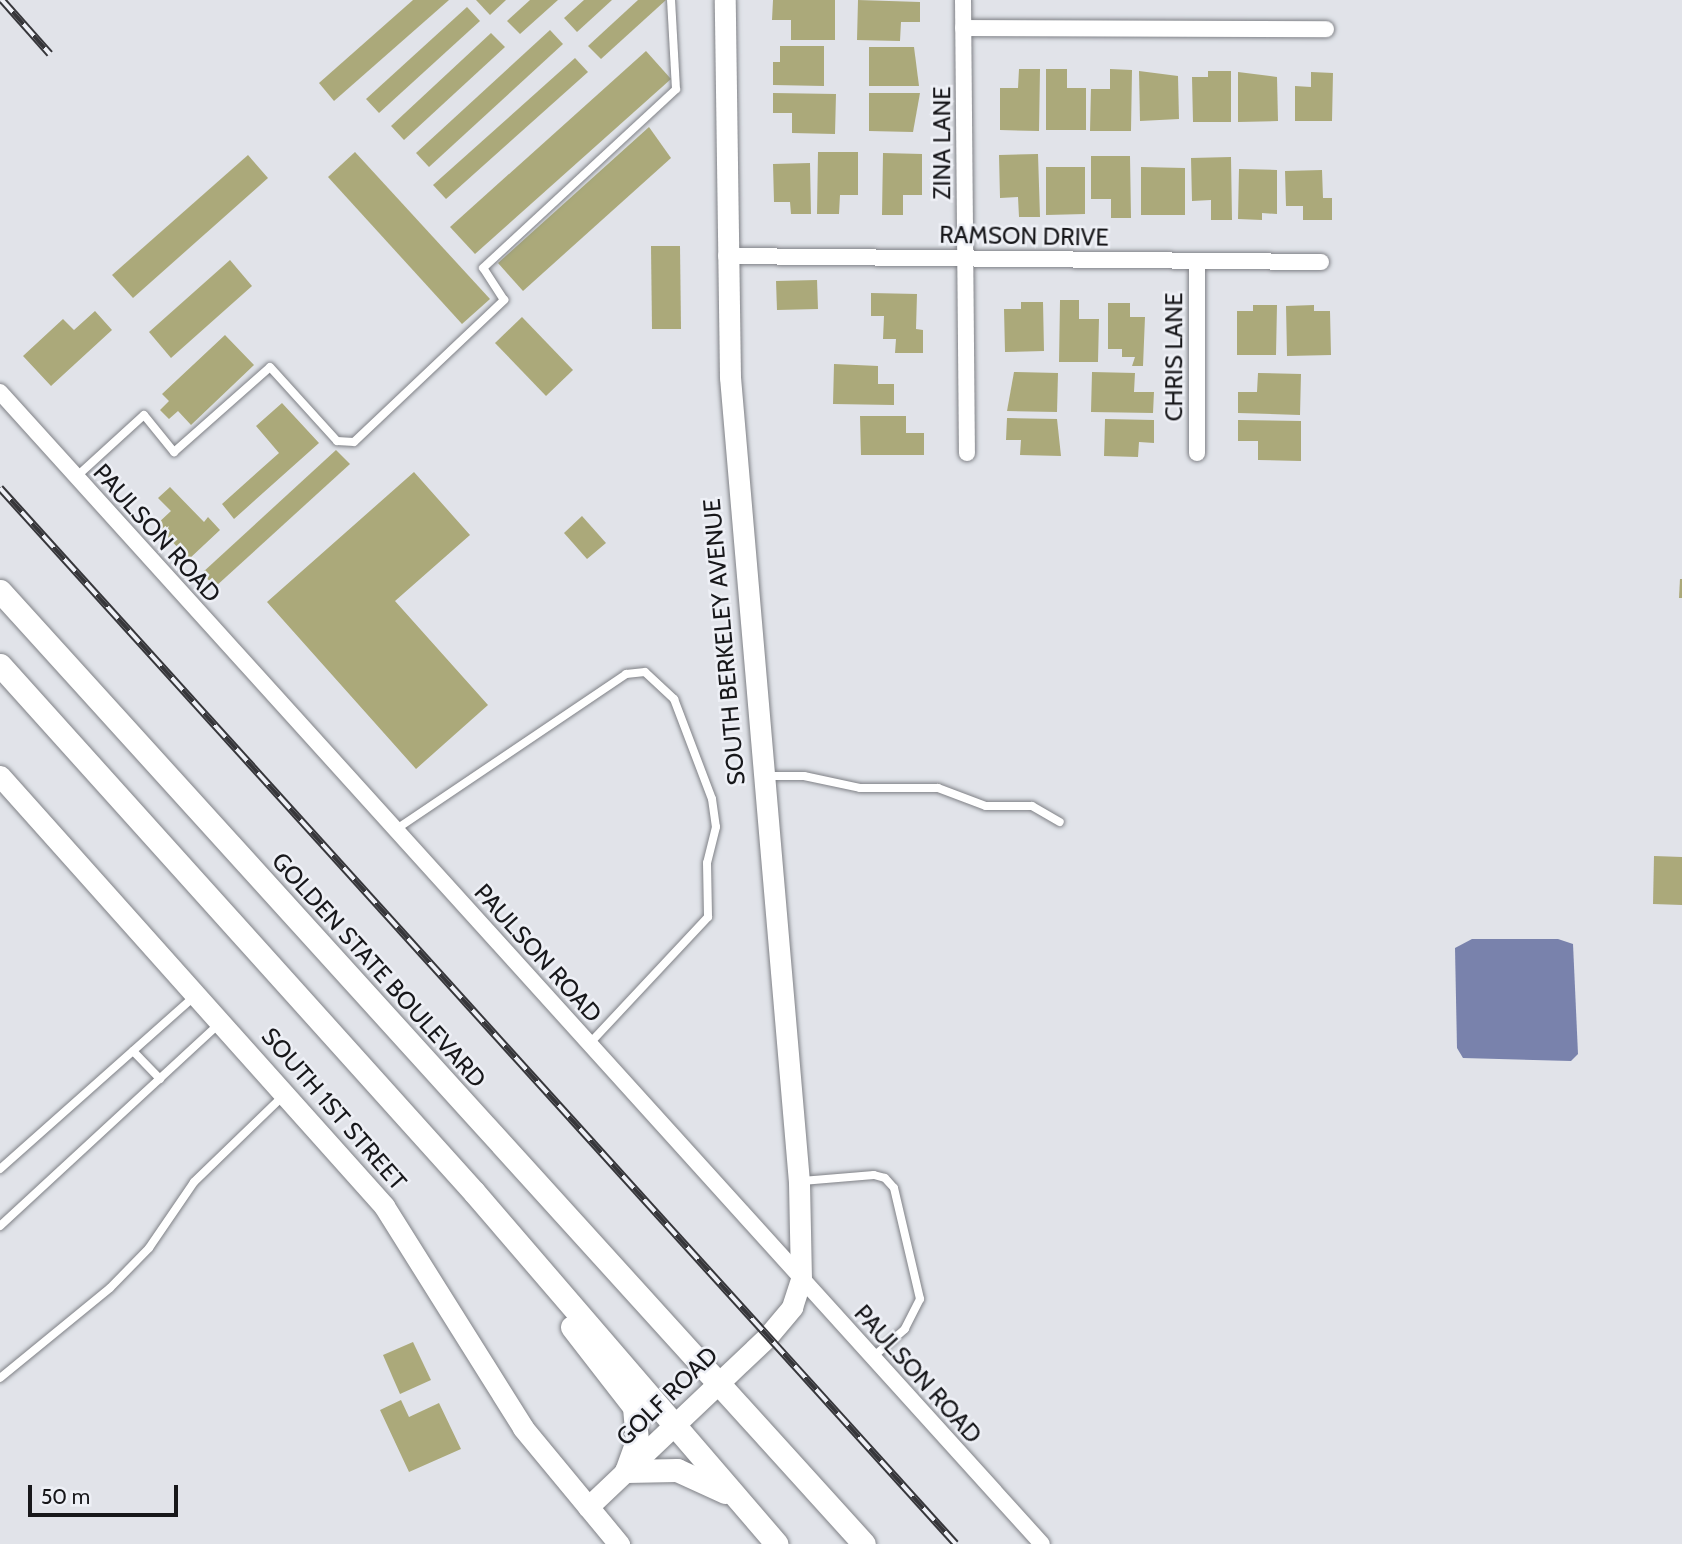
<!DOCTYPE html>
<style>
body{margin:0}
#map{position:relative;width:1682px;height:1544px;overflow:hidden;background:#e1e3e9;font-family:Cabin,sans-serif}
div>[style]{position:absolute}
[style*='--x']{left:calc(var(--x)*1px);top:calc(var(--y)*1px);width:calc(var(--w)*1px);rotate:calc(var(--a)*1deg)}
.water>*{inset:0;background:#7982ac}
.building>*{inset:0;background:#aba97a}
.roads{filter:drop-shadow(0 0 2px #7f8186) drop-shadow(0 0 2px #7f8186)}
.service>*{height:8px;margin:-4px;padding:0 4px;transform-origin:4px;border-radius:4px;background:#fff}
.minor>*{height:16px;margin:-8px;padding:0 8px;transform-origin:8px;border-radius:8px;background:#fff}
.tertiary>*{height:21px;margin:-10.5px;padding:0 10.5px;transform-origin:10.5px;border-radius:10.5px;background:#fff}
.secondary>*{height:23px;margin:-11.5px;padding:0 11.5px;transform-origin:11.5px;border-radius:11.5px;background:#fff}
.rail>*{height:8px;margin-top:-4px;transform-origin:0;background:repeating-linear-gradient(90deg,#eef0f6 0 16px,#37373b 0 32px);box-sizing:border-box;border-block:2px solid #37373b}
span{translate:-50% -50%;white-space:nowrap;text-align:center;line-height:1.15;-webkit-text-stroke:5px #eef0f6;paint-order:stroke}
.street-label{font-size:24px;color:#17171a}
.scale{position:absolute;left:28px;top:1485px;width:150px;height:32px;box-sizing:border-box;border:4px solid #17171a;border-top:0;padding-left:9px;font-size:21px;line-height:24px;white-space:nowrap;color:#17171a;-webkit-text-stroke:5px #eef0f6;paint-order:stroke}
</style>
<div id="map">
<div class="water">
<div style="clip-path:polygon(1472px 939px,1558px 939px,1573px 944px,1578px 1054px,1571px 1061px,1463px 1058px,1457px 1048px,1455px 948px)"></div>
</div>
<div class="building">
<div style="clip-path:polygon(413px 0,449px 0,334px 101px,319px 83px)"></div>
<div style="clip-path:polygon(476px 0,506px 0,490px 15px)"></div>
<div style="clip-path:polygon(530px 0,558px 0,520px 34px,507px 21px)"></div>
<div style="clip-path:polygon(584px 0,612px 0,577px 32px,564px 18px)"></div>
<div style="clip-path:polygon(638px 0,666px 0,601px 59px,588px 46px)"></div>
<div style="clip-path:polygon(773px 0,835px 0,835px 40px,791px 40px,791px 20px,772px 20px)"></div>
<div style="clip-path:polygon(858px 0,920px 2px,920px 22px,901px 22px,900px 41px,857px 40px)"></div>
<div style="clip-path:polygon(467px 7px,480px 21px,379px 113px,366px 99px)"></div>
<div style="clip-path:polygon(550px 30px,563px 44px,429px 167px,416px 153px)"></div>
<div style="clip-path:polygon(491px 33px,505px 47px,404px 140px,391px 126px)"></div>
<div style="clip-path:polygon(780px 46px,824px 46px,824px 86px,773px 85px,773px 62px,780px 62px)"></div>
<div style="clip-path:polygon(869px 47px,914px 47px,919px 86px,869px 86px)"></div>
<div style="clip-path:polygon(646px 51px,671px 79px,475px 254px,450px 227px)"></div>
<div style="clip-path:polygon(575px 58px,588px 72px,446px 199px,433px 185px)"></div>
<div style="clip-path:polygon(1019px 69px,1040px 69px,1039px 131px,1000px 130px,1000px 88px,1018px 88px)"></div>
<div style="clip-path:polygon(1046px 69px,1067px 69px,1067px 88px,1086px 88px,1086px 130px,1046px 130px)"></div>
<div style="clip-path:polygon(1110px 69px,1132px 70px,1131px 131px,1090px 131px,1091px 89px,1110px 89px)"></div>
<div style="clip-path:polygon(1139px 71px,1178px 76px,1179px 119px,1140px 121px)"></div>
<div style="clip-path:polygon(1208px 71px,1231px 71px,1231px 122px,1193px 122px,1192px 77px,1208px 77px)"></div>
<div style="clip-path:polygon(1238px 72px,1277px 77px,1278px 121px,1238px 122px)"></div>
<div style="clip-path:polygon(1311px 72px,1333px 73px,1332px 121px,1295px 121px,1295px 86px,1311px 87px)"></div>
<div style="clip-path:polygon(773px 93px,836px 94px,835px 134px,792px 133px,792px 113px,773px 113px)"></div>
<div style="clip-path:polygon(869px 93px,920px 93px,913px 132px,869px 131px)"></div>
<div style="clip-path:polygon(649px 127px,671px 158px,523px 291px,498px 263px)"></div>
<div style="clip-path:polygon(355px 152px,490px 299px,462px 324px,328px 177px)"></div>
<div style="clip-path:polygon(818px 152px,858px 152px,858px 195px,840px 195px,839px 214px,817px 214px)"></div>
<div style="clip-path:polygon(883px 153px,922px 154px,922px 195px,903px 195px,903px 215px,882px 215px)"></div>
<div style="clip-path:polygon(1038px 154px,1040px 217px,1019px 217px,1018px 197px,1000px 198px,999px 155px)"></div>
<div style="clip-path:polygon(248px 155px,268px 178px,133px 298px,112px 275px)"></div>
<div style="clip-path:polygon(1091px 156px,1130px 156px,1131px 218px,1111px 218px,1111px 199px,1091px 199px)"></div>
<div style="clip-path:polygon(1231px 157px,1232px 220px,1211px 220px,1211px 200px,1192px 201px,1191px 158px)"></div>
<div style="clip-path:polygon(810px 163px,811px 214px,791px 214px,790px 202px,774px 202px,773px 164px)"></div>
<div style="clip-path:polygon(1046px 167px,1085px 167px,1085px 214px,1046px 215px)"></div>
<div style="clip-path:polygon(1141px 167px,1185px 168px,1185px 215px,1141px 215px)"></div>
<div style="clip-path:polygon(1239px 169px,1277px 170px,1277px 214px,1262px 213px,1262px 220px,1238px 219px)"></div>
<div style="clip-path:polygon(1322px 170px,1323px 198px,1332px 198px,1332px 220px,1303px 220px,1303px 206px,1286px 206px,1285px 171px)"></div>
<div style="clip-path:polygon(651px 246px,680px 246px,681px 329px,652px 329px)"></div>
<div style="clip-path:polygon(230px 260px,252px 286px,171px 358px,149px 332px)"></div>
<div style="clip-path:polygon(817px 280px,818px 309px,777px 310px,776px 281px)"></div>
<div style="clip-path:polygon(871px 293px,917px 294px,916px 329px,923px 330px,923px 353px,895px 353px,896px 339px,883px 339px,884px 316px,871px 316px)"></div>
<div style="clip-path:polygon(1060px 300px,1079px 300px,1079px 319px,1099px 319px,1098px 362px,1059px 362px)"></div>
<div style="clip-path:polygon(1021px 302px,1043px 302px,1044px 351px,1005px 352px,1004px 309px,1021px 309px)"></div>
<div style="clip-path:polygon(1108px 303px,1130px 303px,1130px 317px,1145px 317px,1143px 366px,1132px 366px,1135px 357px,1122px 357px,1122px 349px,1108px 349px)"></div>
<div style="clip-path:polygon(1253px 305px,1277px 305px,1276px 355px,1237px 355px,1237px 311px,1253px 311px)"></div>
<div style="clip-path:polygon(1314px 305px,1314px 311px,1330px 311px,1331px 355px,1287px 356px,1286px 306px)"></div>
<div style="clip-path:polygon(95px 311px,112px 330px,51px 386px,23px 356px,63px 319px,74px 330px)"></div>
<div style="clip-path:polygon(522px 317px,573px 370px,546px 396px,495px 343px)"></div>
<div style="clip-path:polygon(225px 335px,254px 365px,191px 425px,178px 411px,169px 419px,160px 410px,169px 401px,162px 394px)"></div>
<div style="clip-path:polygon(834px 364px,878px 366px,878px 384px,894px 384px,894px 405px,833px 404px)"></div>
<div style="clip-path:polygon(1014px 372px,1058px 373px,1057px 412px,1007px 411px)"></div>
<div style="clip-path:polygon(1092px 372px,1135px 373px,1134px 392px,1154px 392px,1153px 413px,1091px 412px)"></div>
<div style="clip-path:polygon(1258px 373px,1301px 374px,1300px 415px,1238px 413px,1238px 392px,1257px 392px)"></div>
<div style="clip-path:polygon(282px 403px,319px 443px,234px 519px,222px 504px,279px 453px,256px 426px)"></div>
<div style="clip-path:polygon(860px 416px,906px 416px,906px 433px,924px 433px,924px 455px,861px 455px)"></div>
<div style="clip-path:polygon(1007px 418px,1057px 419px,1061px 456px,1020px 455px,1021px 440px,1006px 440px)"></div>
<div style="clip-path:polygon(1105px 419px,1154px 420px,1154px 443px,1139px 442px,1138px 457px,1104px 456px)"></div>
<div style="clip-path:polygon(1238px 420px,1301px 421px,1301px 461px,1258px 460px,1258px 441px,1238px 441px)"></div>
<div style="clip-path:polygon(336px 450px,350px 464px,215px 587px,202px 573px)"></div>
<div style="clip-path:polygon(414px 472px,470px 535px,395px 601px,488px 705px,416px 769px,267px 602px)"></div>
<div style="clip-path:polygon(170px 487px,204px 522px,208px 517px,220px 530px,189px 559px,156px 525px,171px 511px,158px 498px)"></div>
<div style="clip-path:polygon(582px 516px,606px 543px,587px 559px,564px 533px)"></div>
<div style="clip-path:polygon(1680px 579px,1682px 579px,1682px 598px,1679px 598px)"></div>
<div style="clip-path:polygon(1654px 856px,1682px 857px,1682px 905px,1653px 904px)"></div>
<div style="clip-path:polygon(413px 1342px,431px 1380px,400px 1394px,383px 1355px)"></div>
<div style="clip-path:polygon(401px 1400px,409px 1417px,439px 1403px,461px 1449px,409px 1472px,380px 1410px)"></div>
</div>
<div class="roads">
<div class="service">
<div style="--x:76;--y:477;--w:92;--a:-42.4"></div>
<div style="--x:144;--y:415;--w:48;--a:51"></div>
<div style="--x:174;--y:452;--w:128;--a:-41.5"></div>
<div style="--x:270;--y:367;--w:100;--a:47.8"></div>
<div style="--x:337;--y:441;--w:17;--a:3"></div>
<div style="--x:354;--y:442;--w:207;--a:-43.4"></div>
<div style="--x:504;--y:300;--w:38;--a:-123"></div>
<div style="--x:483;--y:268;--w:263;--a:-42.8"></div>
<div style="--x:676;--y:89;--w:89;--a:-93.2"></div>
<div style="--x:764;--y:776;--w:40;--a:0"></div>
<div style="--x:804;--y:776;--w:57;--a:12.1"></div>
<div style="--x:860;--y:788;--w:78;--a:0"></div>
<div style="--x:938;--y:788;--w:51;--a:20.6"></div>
<div style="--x:986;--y:806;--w:46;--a:0"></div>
<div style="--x:1032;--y:806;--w:32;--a:30"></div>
<div style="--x:395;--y:830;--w:279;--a:-34"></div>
<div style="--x:626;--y:674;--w:19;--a:-6"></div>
<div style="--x:645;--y:672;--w:40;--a:43"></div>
<div style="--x:674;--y:699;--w:107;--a:69.2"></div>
<div style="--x:712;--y:799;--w:28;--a:82"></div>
<div style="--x:716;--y:827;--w:37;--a:104"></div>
<div style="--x:707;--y:863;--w:54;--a:88.9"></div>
<div style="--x:708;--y:917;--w:174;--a:133.1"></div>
<div style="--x:133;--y:1051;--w:39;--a:46"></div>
<div style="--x:0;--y:1169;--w:262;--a:-41.6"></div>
<div style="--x:802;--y:1181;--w:72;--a:-4.8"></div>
<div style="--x:874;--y:1175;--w:11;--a:15"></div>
<div style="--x:885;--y:1178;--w:13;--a:48"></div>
<div style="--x:894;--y:1188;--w:114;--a:76.8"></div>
<div style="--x:920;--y:1299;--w:34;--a:117"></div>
<div style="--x:905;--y:1329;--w:43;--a:138.8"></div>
<div style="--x:0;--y:1226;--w:298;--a:-42.7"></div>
<div style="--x:0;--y:1378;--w:142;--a:-39.3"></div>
<div style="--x:110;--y:1288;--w:56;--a:-45.7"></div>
<div style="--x:149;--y:1248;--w:80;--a:-55.7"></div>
<div style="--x:194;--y:1182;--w:125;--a:-44"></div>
</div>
<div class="minor">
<div style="--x:963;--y:0;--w:453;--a:89.5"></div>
<div style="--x:963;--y:28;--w:363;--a:0.2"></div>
<div style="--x:726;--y:256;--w:595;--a:0.58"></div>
<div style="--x:1197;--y:261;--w:192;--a:90"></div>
<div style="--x:0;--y:392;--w:1553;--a:47.87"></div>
</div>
<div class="tertiary">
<div style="--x:0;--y:776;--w:577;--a:48.23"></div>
<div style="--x:384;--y:1206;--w:262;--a:57.9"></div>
<div style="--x:523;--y:1428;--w:151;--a:50.4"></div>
<div style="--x:588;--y:1507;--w:248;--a:-43.5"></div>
<div style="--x:768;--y:1336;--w:38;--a:-50"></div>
<div style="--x:792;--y:1307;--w:29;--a:-72"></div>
<div style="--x:801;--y:1279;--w:97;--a:-91.2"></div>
<div style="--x:799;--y:1182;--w:808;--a:-94.9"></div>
<div style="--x:730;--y:377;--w:377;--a:-90.8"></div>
</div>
<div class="secondary">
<div style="--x:0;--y:591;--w:1286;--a:47.8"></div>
<div style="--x:0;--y:665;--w:709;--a:48.03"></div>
<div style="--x:474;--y:1192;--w:464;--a:49.3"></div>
<div style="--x:572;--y:1327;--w:101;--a:52.2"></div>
<div style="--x:634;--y:1407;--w:34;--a:85"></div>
<div style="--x:637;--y:1441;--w:32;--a:110"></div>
<div style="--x:626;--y:1471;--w:51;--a:-1.1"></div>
<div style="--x:677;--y:1470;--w:53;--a:24.6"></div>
</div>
</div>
<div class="rail">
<div style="--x:2;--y:0;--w:72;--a:48.4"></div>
<div style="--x:0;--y:488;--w:1424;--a:47.85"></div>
</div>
<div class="street-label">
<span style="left:942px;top:143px;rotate:-90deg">ZINA LANE</span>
<span style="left:1024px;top:236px;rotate:1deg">RAMSON DRIVE</span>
<span style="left:1174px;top:357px;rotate:-90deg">CHRIS LANE</span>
<span style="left:157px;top:533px;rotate:48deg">PAULSON ROAD</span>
<span style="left:724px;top:642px;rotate:-95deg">SOUTH BERKELEY AVENUE</span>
<span style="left:538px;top:953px;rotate:48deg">PAULSON ROAD</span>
<span style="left:379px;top:970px;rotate:48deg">GOLDEN STATE BOULEVARD</span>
<span style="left:334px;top:1109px;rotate:49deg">SOUTH 1ST STREET</span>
<span style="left:918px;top:1374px;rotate:48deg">PAULSON ROAD</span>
<span style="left:667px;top:1396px;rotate:-44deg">GOLF ROAD</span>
</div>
<div class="scale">50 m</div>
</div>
